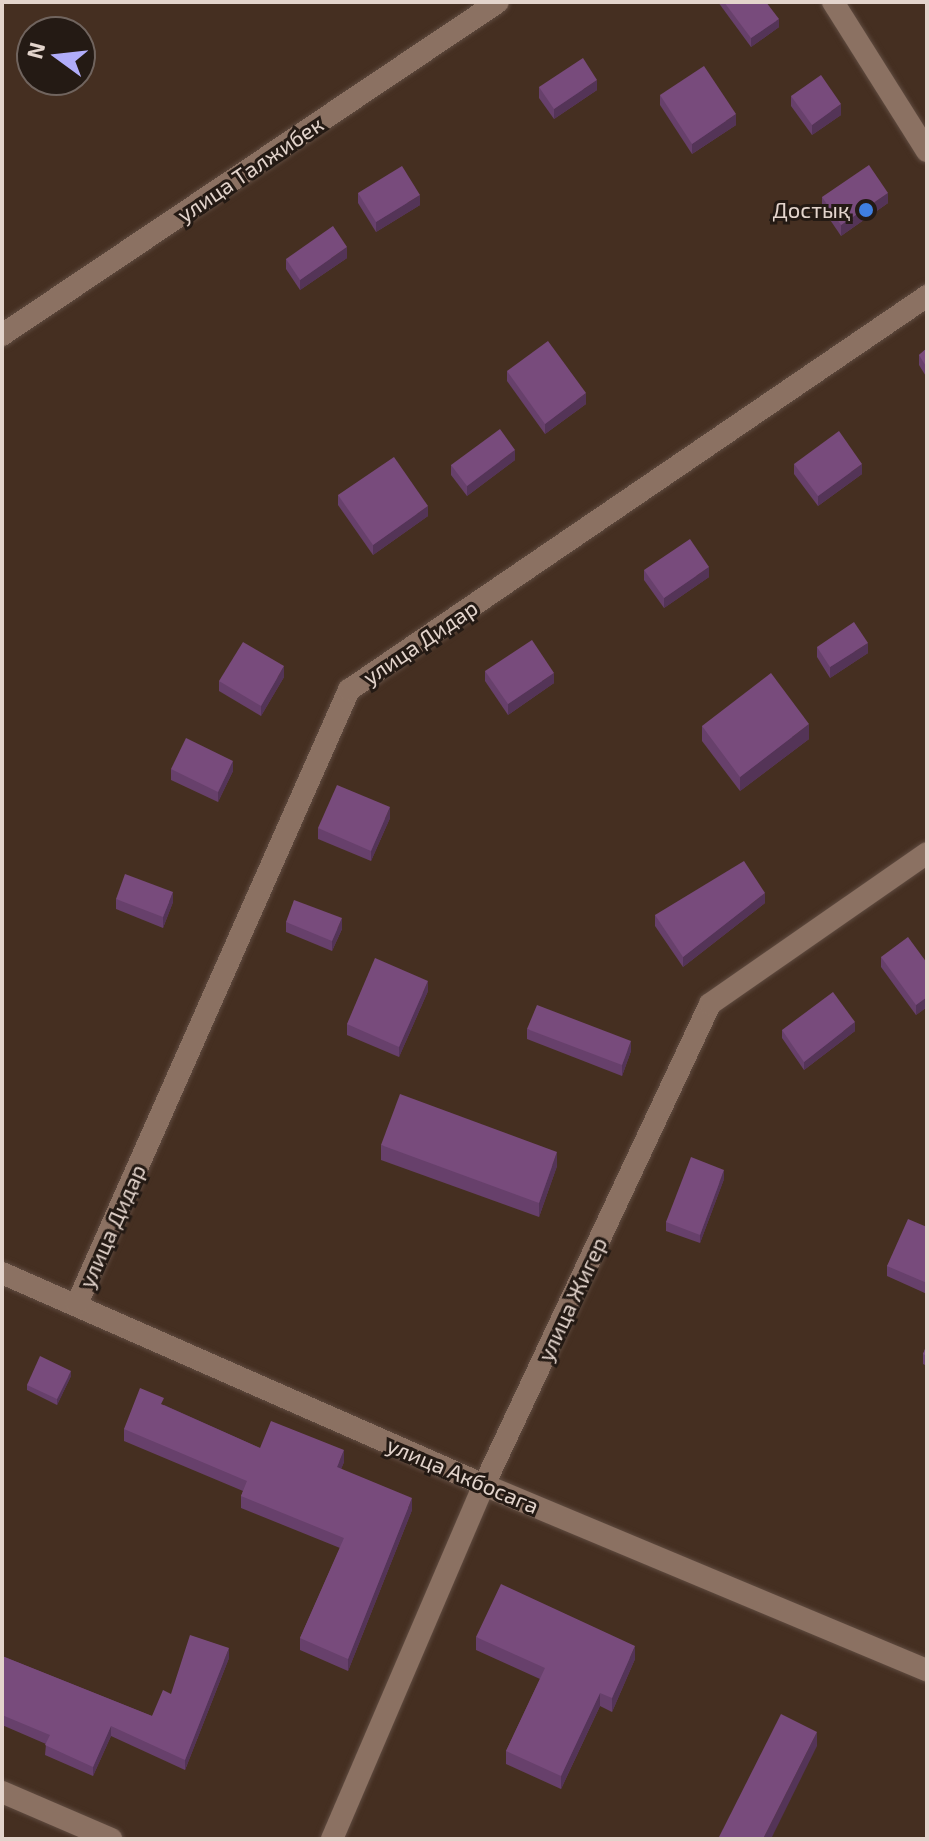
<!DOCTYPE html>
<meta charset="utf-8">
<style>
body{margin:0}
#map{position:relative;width:929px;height:1841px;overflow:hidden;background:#452f21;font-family:"Exo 2",sans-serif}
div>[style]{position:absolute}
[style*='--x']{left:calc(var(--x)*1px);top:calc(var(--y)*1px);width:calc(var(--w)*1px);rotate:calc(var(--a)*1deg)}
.roads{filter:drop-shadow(0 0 2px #5f4b40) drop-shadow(0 0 2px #5f4b40)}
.minor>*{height:22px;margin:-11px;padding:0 11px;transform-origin:11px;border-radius:11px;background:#8b7162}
.wall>*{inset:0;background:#67406b}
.shaded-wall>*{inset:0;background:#543457}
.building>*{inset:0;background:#784b7c}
.dots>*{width:22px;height:22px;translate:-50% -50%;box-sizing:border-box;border:4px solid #241a14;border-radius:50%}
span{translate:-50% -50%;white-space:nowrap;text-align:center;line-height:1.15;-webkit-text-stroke:6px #241a14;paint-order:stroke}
.street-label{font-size:22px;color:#e3d4cc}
.poi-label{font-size:22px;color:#e3d4cc}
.right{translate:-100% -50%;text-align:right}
.frame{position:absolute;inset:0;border:4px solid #e3d4cc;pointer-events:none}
.north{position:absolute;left:16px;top:16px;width:80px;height:80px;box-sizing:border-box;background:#241a14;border:2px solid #70645e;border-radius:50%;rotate:285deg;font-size:22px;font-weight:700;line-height:32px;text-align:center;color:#e3d4cc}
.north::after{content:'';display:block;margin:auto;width:28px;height:36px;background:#b1adfa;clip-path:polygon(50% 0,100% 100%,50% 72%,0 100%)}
</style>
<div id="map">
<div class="roads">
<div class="minor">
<div style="--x:833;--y:2;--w:176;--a:57.8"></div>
<div style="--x:2;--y:335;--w:597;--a:-33.88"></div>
<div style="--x:2;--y:1273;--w:527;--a:23.74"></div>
<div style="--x:484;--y:1485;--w:480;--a:22.7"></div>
<div style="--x:77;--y:1304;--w:672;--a:-66.11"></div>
<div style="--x:349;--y:690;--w:700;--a:-34.28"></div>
<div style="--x:2;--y:1792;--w:119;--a:23.3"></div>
<div style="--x:332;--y:1839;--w:385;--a:-66.8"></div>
<div style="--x:484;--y:1485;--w:531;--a:-64.83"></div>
<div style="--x:710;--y:1004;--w:264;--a:-34.8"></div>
</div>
</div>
<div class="wall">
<div style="clip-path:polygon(718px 2px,766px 2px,779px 27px,751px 47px)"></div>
<div style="clip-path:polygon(539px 87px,597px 90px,554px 119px,539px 98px)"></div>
<div style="clip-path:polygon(660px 95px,736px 125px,692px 154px,660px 105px)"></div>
<div style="clip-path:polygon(791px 96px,841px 115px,812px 135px,791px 106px)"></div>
<div style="clip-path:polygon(358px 193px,420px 205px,376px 232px,358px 203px)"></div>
<div style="clip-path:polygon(822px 197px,888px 203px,841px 236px,822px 208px)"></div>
<div style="clip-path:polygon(347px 258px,300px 290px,286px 269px,286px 259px)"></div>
<div style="clip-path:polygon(927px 348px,927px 378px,919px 365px,919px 355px)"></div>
<div style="clip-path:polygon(507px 371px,586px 404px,545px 434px,507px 381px)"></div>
<div style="clip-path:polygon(515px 460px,467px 496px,451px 475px,451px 465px)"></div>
<div style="clip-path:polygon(794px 464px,862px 474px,818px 506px,794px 474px)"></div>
<div style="clip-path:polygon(338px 495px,428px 516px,373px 555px,338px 505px)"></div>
<div style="clip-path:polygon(644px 570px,709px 577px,664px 608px,644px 580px)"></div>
<div style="clip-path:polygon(817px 647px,868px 653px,830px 678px,817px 657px)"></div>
<div style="clip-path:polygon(485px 671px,554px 683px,508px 715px,485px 681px)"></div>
<div style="clip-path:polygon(284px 677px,261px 716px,219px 691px,219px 681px)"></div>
<div style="clip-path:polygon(702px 726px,809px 739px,740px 791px,702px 741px)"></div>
<div style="clip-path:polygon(171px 769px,233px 771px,218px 802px,171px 780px)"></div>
<div style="clip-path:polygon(390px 818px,371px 861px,318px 839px,318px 828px)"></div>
<div style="clip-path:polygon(116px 899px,173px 902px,163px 928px,116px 909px)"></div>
<div style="clip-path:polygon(765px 903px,683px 967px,655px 926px,655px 915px)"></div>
<div style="clip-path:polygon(286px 922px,342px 929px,332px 951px,286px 932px)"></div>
<div style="clip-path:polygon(881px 957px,927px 963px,927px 1007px,916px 1015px,881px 967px)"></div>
<div style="clip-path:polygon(428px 991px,399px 1057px,347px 1035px,347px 1024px)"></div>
<div style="clip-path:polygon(527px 1029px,631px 1051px,622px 1076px,527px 1039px)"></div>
<div style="clip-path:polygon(782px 1030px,855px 1031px,804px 1070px,782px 1038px)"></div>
<div style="clip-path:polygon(381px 1145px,557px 1166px,539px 1217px,381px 1160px)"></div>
<div style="clip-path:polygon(724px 1179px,700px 1243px,666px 1231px,666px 1222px)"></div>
<div style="clip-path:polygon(927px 1227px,927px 1294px,887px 1276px,887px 1266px)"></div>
<div style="clip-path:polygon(927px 1344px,927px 1366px,923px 1364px,923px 1354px)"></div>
<div style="clip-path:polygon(71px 1376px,57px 1405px,27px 1390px,27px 1385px)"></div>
<div style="clip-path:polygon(164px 1405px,260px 1448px,344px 1462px,341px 1469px,412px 1510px,348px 1671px,300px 1650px,300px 1638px,340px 1548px,241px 1508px,241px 1496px,243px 1491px,124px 1441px,124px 1429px)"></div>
<div style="clip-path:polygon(476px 1637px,635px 1659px,612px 1712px,600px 1706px,561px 1789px,506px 1764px,506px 1751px,540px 1679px,476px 1650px)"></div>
<div style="clip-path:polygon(2px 1656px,152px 1716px,171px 1694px,229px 1658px,185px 1770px,111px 1736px,93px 1776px,45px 1755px,46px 1744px,2px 1725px)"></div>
</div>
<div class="shaded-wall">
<div style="clip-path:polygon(779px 19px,779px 27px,751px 47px,751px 38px)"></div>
<div style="clip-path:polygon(597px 80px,597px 90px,554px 119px,554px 109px)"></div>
<div style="clip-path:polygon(841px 104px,841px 115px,812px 135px,812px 125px)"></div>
<div style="clip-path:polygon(736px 114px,736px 125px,692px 154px,692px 144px)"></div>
<div style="clip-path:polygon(888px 193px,888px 203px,841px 236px,841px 225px)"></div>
<div style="clip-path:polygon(420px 195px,420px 205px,376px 232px,376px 222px)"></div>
<div style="clip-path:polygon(347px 247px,347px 258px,300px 290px,300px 280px)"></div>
<div style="clip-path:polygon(586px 393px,586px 404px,545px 434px,545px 424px)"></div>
<div style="clip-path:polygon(515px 450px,515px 460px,467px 496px,467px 486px)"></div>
<div style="clip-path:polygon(862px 464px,862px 474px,818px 506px,818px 496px)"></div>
<div style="clip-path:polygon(428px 506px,428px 516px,373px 555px,373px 545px)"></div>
<div style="clip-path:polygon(709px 567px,709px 577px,664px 608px,664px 598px)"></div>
<div style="clip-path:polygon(868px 643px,868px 653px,830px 678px,830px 667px)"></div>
<div style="clip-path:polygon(284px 666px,284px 677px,261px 716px,261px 706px)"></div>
<div style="clip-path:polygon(554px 673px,554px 683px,508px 715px,508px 704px)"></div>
<div style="clip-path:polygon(809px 724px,809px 739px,740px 791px,740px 777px)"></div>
<div style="clip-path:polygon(233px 761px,233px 771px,218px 802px,218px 792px)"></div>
<div style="clip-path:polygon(390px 807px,390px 818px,371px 861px,371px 851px)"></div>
<div style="clip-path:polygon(173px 892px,173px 902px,163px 928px,163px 917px)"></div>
<div style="clip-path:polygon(765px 893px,765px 903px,683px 967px,683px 957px)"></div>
<div style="clip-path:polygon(342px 918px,342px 929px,332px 951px,332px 941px)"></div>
<div style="clip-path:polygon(428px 981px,428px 991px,399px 1057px,399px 1047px)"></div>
<div style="clip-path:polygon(927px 997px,927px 1007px,916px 1015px,916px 1005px)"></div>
<div style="clip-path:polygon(855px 1022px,855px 1031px,804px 1070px,804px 1062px)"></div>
<div style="clip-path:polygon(631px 1041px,631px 1051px,622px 1076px,622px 1065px)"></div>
<div style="clip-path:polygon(557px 1152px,557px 1166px,539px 1217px,539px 1203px)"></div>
<div style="clip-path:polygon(724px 1170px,724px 1179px,700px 1243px,700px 1235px)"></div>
<div style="clip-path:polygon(71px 1371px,71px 1376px,57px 1405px,57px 1399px)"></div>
<div style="clip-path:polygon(344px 1450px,344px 1462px,337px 1479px,337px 1467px)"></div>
<div style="clip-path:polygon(412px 1498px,412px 1510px,348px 1671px,348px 1659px)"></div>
<div style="clip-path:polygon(635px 1646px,635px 1659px,612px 1712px,612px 1698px)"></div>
<div style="clip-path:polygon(229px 1648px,229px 1658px,185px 1770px,185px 1760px)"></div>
<div style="clip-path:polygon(600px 1693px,600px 1706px,561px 1789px,561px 1776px)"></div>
<div style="clip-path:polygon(111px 1726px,111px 1736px,93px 1776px,93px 1767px)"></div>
<div style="clip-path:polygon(817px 1732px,817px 1746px,771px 1839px,763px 1839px)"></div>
</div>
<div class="building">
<div style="clip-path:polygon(724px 2px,766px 2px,779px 19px,751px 38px)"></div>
<div style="clip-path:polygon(583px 58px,597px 80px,554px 109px,539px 87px)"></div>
<div style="clip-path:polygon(704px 66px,736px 114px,692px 144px,660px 95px)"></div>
<div style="clip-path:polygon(821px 75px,841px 104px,812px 125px,791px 96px)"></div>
<div style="clip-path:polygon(869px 165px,888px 193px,841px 225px,822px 197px)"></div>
<div style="clip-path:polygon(402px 166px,420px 195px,376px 222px,358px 193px)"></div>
<div style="clip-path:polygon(333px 226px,347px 247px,300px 280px,286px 259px)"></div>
<div style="clip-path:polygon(548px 341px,586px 393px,545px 424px,507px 371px)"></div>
<div style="clip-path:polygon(927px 348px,927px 368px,919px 355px)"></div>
<div style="clip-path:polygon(500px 429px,515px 450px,467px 486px,451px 465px)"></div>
<div style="clip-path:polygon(839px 431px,862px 464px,818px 496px,794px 464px)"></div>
<div style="clip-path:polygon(394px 457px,428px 506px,373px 545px,338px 495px)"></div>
<div style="clip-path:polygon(690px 539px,709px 567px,664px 598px,644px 570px)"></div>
<div style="clip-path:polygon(854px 622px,868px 643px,830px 667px,817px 647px)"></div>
<div style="clip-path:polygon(532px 640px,554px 673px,508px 704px,485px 671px)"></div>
<div style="clip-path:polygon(243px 642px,284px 666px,261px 706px,219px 681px)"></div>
<div style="clip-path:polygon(771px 673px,809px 724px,740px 777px,702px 726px)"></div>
<div style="clip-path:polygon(186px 738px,233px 761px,218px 792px,171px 769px)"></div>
<div style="clip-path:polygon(337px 785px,390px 807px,371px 851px,318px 828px)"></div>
<div style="clip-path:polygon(744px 861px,765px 893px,683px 957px,655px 915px)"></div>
<div style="clip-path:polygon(125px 874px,173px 892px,163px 917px,116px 899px)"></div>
<div style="clip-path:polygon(294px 900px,342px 918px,332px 941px,286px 922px)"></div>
<div style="clip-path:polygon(908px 937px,927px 963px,927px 997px,916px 1005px,881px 957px)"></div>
<div style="clip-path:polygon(375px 958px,428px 981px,399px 1047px,347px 1024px)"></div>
<div style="clip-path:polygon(833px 992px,855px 1022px,804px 1062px,782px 1030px)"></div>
<div style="clip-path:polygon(537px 1005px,631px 1041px,622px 1065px,527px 1029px)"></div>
<div style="clip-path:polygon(400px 1094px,557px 1152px,539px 1203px,381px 1145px)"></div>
<div style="clip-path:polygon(691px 1157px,724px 1170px,700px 1235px,666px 1222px)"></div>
<div style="clip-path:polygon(908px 1219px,927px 1227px,927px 1283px,887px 1266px)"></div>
<div style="clip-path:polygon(927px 1344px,927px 1356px,923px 1354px)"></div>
<div style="clip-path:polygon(40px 1356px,71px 1371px,57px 1399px,27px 1385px)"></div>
<div style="clip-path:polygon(140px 1388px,164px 1398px,161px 1404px,260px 1448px,271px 1421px,344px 1450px,337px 1467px,412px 1498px,348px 1659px,300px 1638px,344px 1538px,241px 1496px,247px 1481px,124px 1429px)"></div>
<div style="clip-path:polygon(501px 1584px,635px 1646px,612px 1698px,600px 1693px,561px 1776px,506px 1751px,545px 1668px,476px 1637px)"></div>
<div style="clip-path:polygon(190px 1635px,229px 1648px,185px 1760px,111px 1726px,93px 1767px,45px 1745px,50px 1735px,2px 1715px,2px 1656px,152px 1716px,163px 1690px,171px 1694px)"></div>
<div style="clip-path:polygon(781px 1714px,817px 1732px,763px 1839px,718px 1839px)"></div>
</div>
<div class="dots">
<div style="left:866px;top:210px;background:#3f7fe0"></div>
</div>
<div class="street-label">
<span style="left:250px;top:169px;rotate:-34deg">улица Талжибек</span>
<span style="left:420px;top:642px;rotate:-34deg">улица Дидар</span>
<span style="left:112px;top:1226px;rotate:-66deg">улица Дидар</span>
<span style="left:572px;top:1299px;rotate:-65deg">улица Жигер</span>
<span style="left:463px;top:1475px;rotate:23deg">улица Акбосага</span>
</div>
<div class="poi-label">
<span class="right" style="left:850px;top:210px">Достық</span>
</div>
<div class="frame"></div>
<div class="north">N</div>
</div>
